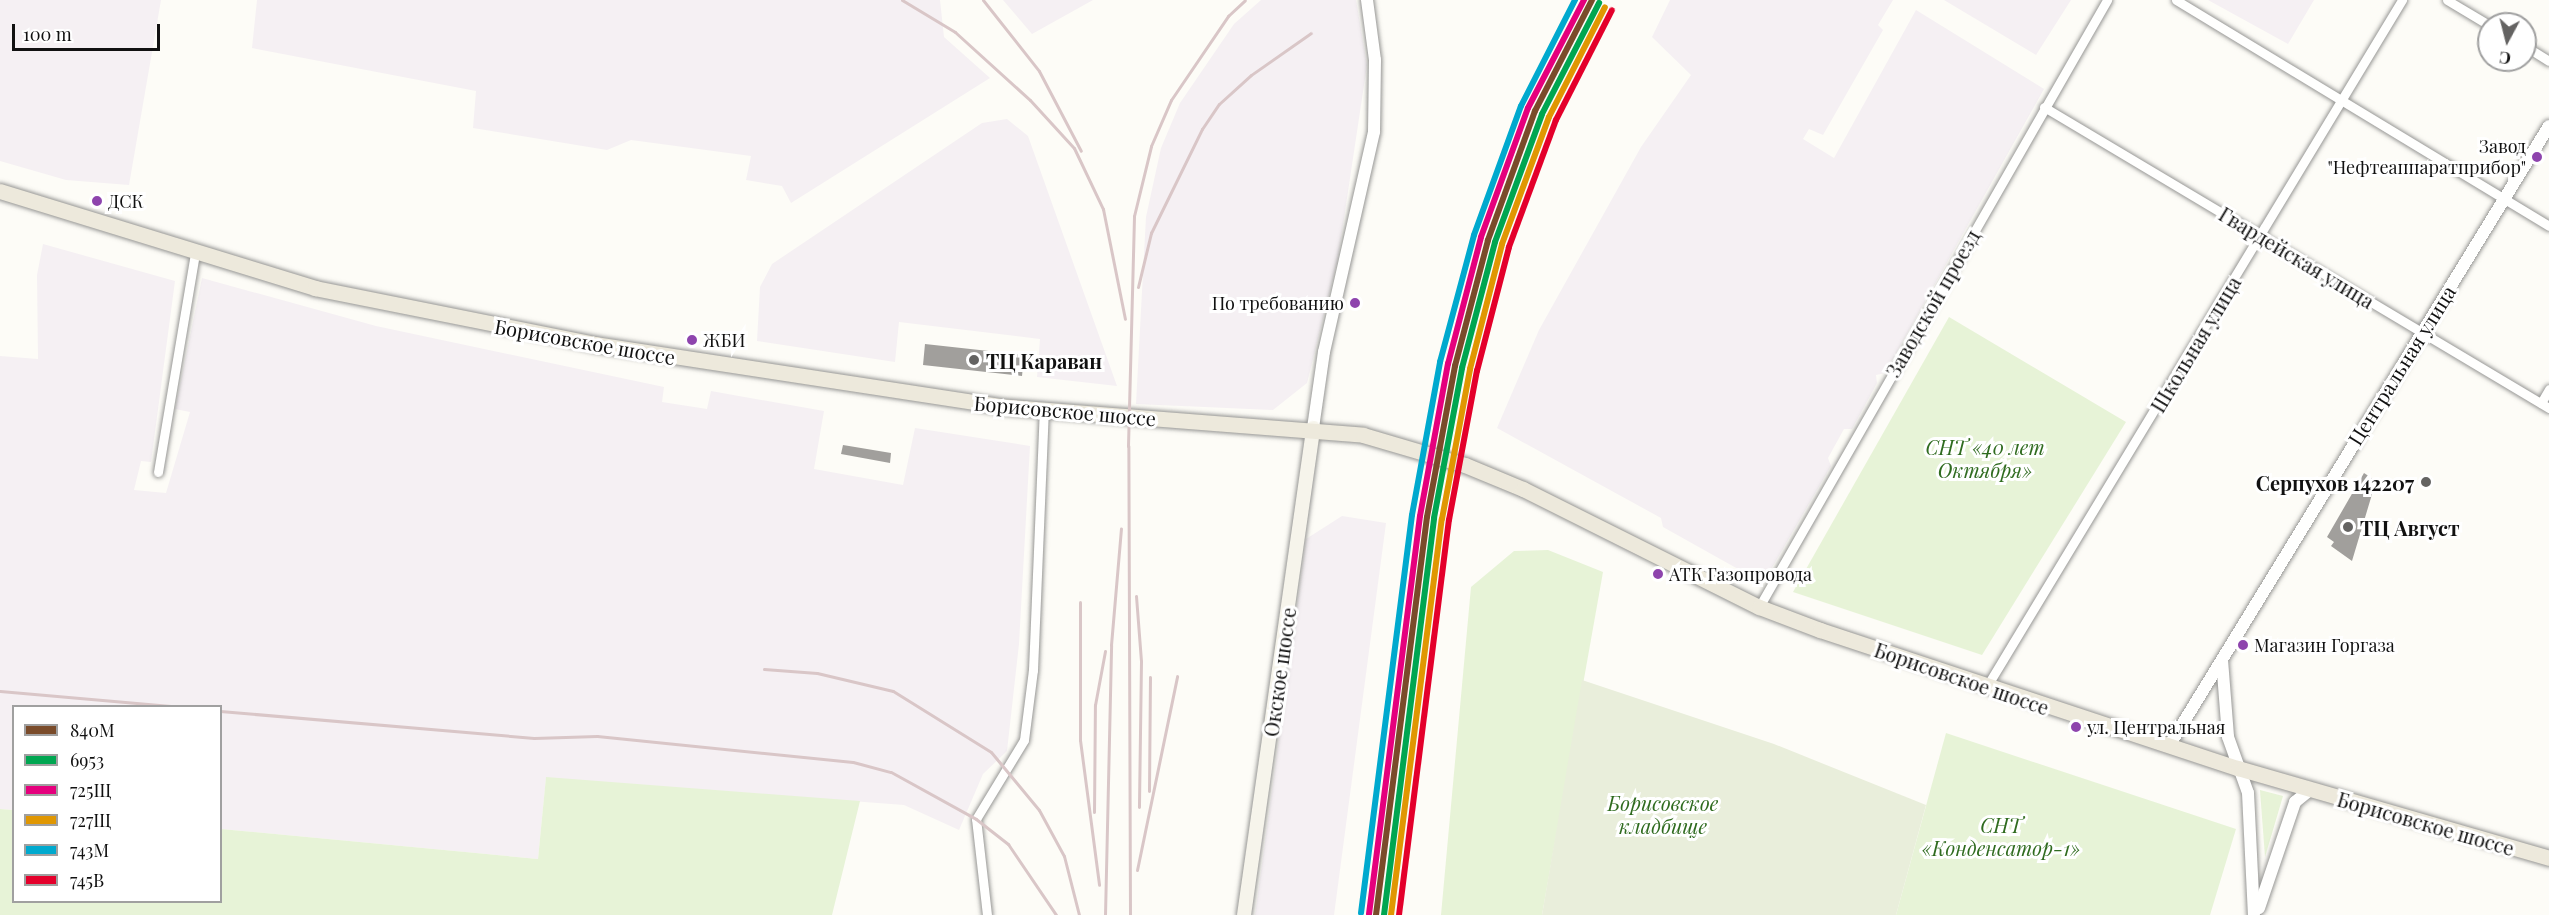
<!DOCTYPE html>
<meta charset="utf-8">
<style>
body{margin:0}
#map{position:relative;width:2549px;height:915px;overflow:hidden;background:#fdfcf7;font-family:"Playfair Display",serif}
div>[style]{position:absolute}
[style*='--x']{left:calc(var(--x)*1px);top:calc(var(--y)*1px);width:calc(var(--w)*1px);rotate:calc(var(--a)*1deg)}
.industrial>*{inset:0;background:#f5f0f3}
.green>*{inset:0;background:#e7f3d7}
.cemetery>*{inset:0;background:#e9eedb}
.building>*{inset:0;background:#a19f9c}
.roads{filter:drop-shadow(0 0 2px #979795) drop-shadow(0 0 2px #979795)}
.minor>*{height:9px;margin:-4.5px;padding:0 4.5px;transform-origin:4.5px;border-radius:4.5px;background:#fffffe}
.tertiary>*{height:12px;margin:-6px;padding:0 6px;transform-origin:6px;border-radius:6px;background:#fffffe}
.secondary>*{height:14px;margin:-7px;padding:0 7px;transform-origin:7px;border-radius:7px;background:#f6f4eb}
.primary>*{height:15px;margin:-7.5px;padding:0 7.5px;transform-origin:7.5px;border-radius:7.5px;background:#ede9dc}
.rail>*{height:3px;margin:-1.5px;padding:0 1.5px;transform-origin:1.5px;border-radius:1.5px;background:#d9c6c7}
.rail-1>*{height:6px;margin:-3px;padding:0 3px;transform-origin:3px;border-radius:3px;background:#7a4b2a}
.rail-2>*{height:6px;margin:-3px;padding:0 3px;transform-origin:3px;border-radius:3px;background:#00a651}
.rail-3>*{height:6px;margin:-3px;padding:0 3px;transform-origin:3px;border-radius:3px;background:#e5007d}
.rail-4>*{height:6px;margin:-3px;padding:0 3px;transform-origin:3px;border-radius:3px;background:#e09702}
.rail-5>*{height:6px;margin:-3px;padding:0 3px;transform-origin:3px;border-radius:3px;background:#00a9ce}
.rail-6>*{height:6px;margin:-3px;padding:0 3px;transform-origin:3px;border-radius:3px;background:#e4002b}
.dots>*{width:16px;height:16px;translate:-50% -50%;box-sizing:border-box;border:3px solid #fff;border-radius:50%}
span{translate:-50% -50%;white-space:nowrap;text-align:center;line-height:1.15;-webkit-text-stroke:6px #fff;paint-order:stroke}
.bus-label{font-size:18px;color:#111}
.right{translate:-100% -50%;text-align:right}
.left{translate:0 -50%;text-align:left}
.street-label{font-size:20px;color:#111}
.poi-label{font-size:20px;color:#111;font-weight:700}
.park-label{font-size:20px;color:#2f6b1f;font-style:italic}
.legend{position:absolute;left:12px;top:705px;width:210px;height:198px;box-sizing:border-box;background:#fff;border:2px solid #a0a0a0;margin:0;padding:8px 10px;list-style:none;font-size:18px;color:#111}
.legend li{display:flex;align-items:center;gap:12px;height:30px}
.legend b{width:30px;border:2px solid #a0a0a0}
.north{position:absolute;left:2477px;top:12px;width:60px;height:60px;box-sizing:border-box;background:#fff;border:2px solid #a0a0a0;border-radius:50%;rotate:187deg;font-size:16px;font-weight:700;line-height:24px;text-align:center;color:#111}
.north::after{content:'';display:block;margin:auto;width:21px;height:27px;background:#646362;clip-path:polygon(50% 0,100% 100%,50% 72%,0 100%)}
.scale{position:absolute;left:12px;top:24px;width:148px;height:27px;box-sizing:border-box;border:3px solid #111;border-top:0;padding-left:8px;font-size:18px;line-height:21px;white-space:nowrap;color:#111;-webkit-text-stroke:4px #fff;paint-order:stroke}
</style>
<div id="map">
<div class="industrial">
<div style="clip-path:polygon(0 0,161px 0,129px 185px,66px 180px,0 161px)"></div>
<div style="clip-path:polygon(257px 0,940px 0,944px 37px,990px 78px,791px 203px,782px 186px,746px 180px,751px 156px,631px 140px,607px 150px,473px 128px,476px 91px,252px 48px)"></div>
<div style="clip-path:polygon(1003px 0,1093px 0,1032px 34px)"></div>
<div style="clip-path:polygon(1261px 0,1356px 0,1367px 65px,1338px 258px,1307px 383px,1273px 410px,1136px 404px,1146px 217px,1161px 148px,1180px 103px,1234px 24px)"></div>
<div style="clip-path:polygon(1670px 0,1893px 0,1878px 25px,1883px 30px,1823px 135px,1809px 129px,1803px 139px,1834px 158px,1916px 10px,2044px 89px,1885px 373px,1876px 375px,1877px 383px,1852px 429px,1844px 429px,1828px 458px,1831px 466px,1763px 583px,1663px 527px,1661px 518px,1497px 428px,1539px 330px,1641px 147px,1691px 75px,1652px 37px)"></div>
<div style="clip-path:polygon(1944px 0,2071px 0,2036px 55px)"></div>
<div style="clip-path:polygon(2208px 0,2314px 0,2288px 44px)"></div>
<div style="clip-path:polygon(1007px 119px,1028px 136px,1117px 386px,1037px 377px,1040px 339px,899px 322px,895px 362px,757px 341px,760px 287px,772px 264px,982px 123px)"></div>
<div style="clip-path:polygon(43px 244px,175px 281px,151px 462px,141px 461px,134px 490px,166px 493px,190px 412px,175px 409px,202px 278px,376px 326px,664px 387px,662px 402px,707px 409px,711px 391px,824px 411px,814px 469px,903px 485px,915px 428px,1030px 446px,1019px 644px,1007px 751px,983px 774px,959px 830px,904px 805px,546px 778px,538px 859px,221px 829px,220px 706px,14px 706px,13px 810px,0 809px,0 356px,38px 359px,37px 275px)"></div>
<div style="clip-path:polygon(1342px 516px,1386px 523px,1334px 915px,1255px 915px,1306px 539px)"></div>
</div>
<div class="green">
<div style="clip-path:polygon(1949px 317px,2126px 422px,1982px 655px,1793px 592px)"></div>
<div style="clip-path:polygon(1548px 550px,1603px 572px,1542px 915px,1441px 915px,1471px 587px,1514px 551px)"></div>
<div style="clip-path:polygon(1946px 733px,2236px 829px,2210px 915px,1896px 915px)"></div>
<div style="clip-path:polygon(546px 777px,860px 801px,832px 915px,0 915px,0 809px,13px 810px,14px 902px,220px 902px,221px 829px,538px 859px)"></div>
<div style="clip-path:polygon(2260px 790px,2283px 796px,2265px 857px)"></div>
</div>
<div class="cemetery">
<div style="clip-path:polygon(1582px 680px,1774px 744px,1926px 805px,1896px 915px,1542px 915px)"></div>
</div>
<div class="building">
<div style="clip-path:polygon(925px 344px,1024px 355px,1022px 376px,923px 365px)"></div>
<div style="clip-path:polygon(843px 445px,891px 453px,890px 463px,841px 454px)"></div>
<div style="clip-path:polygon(2364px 473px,2376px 481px,2352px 561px,2331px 546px,2334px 542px,2327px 537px)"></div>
</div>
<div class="roads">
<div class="minor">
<div style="--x:2176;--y:0;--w:436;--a:31.2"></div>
<div style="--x:2447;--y:0;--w:49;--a:30.8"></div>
<div style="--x:2525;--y:46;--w:28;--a:32"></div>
<div style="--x:2044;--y:107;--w:588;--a:30.8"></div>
<div style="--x:2541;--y:403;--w:16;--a:-60"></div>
<div style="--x:158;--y:472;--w:222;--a:-80.4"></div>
<div style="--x:1759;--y:607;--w:700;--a:-60.17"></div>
<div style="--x:1987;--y:686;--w:802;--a:-58.83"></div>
<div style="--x:987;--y:915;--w:97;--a:-96.5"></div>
<div style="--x:976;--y:819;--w:92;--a:-58.7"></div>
<div style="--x:1024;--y:740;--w:71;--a:-82.7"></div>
<div style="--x:1033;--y:670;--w:259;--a:-87.6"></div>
</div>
<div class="tertiary">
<div style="--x:1313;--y:428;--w:77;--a:-81.8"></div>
<div style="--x:1324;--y:352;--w:226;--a:-77.2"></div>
<div style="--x:1374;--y:132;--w:72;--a:-89.2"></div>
<div style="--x:1375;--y:60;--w:61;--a:-97.6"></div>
<div style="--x:2222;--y:660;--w:77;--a:85.5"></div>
<div style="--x:2228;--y:737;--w:59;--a:70.3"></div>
<div style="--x:2248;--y:793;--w:122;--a:87.2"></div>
<div style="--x:2169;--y:746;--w:727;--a:-58.5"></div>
<div style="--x:2259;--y:908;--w:112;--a:-71.2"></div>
<div style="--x:2295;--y:802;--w:19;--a:-39"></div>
</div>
<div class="secondary">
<div style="--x:1244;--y:915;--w:492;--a:-81.9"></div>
</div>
<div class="primary">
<div style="--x:0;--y:191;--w:330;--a:17.1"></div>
<div style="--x:315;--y:288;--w:286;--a:11.3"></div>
<div style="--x:595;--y:344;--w:408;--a:8.7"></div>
<div style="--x:998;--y:406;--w:366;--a:4.5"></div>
<div style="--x:1363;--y:435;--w:106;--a:16.4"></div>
<div style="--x:1465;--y:465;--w:63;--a:22.5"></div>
<div style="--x:1523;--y:489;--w:264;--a:26.6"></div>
<div style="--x:1759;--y:607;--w:65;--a:20.7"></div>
<div style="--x:1820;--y:630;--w:440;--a:18.3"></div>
<div style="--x:2238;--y:768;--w:324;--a:16.1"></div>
</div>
</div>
<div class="rail">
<div style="--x:902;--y:0;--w:62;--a:31.1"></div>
<div style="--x:955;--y:32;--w:101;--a:42.2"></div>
<div style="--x:1030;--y:100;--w:65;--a:47.5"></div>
<div style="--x:1074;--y:148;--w:68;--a:64.6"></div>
<div style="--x:1103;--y:209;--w:112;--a:78.7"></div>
<div style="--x:983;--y:0;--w:90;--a:51.7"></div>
<div style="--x:1039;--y:71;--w:90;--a:62.3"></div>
<div style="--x:1138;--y:287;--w:56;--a:-76.5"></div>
<div style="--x:1151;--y:233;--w:116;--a:-63.9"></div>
<div style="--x:1202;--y:129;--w:30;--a:-56"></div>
<div style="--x:1219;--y:104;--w:43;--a:-42.2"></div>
<div style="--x:1251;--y:75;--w:73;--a:-35"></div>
<div style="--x:1136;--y:596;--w:65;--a:85.6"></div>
<div style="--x:1141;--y:661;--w:146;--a:90.8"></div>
<div style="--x:1080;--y:602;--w:138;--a:90"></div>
<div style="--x:1080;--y:740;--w:146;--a:82.5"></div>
<div style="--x:764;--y:669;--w:53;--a:4.3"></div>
<div style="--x:817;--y:673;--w:78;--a:13.3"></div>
<div style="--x:893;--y:691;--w:115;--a:31.9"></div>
<div style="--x:991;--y:752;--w:75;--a:50.4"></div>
<div style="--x:1039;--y:810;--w:52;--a:61.5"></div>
<div style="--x:1064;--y:856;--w:61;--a:75.7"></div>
<div style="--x:0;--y:691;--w:174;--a:5"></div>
<div style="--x:220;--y:711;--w:315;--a:4.9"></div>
<div style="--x:534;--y:738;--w:63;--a:-1.8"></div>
<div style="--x:597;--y:736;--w:257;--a:5.8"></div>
<div style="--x:853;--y:762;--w:39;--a:15"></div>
<div style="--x:891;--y:772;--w:97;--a:28.9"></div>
<div style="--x:976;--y:819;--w:41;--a:38"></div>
<div style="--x:1008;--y:844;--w:86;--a:55.9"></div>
<div style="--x:1149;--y:791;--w:114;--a:-89.5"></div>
<div style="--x:1094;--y:812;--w:107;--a:-89.5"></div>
<div style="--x:1095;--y:705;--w:55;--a:-79.5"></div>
<div style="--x:1137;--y:870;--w:198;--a:-78.3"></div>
<div style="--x:1105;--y:915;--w:270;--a:-88.7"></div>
<div style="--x:1111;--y:645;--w:117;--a:-85.1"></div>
<div style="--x:1130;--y:915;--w:469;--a:-90.2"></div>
<div style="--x:1128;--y:446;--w:230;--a:-88.5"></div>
<div style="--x:1134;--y:216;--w:72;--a:-76.3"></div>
<div style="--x:1151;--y:146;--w:50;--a:-66.5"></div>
<div style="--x:1171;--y:100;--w:102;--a:-55.8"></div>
<div style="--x:1228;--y:16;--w:23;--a:-43"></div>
</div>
<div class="rail-1">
<div style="--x:1376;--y:915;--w:401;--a:-82.7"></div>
<div style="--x:1427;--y:517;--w:154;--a:-79.5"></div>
<div style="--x:1455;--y:366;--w:130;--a:-75.3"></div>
<div style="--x:1488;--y:240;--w:137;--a:-70"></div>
<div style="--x:1535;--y:111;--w:125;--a:-62.8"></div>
</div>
<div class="rail-2">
<div style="--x:1384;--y:915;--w:400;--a:-82.8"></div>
<div style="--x:1434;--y:518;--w:153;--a:-79.4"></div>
<div style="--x:1462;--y:368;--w:130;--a:-75.3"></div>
<div style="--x:1495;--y:242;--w:136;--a:-69.8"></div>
<div style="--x:1542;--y:114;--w:125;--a:-62.8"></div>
</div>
<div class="rail-3">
<div style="--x:1369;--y:914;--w:401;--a:-82.7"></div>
<div style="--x:1420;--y:516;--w:155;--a:-79.6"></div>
<div style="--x:1448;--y:364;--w:131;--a:-75.4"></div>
<div style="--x:1481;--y:237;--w:137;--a:-70"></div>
<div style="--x:1528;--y:108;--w:122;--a:-62.6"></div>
</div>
<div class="rail-4">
<div style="--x:1391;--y:915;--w:399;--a:-82.7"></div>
<div style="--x:1442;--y:519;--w:153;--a:-79.4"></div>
<div style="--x:1470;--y:369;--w:129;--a:-75.6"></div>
<div style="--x:1502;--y:244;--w:135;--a:-69.7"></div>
<div style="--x:1549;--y:117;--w:123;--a:-63"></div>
</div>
<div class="rail-5">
<div style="--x:1361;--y:913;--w:401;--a:-82.7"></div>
<div style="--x:1412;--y:515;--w:156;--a:-79.6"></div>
<div style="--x:1440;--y:362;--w:131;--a:-75"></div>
<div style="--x:1474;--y:235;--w:137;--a:-70"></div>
<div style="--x:1521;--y:106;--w:119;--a:-63"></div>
</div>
<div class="rail-6">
<div style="--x:1399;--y:915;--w:398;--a:-82.8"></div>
<div style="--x:1449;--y:520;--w:152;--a:-79.4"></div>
<div style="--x:1477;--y:371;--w:128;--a:-75.5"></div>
<div style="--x:1509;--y:247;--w:135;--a:-69.7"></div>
<div style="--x:1556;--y:120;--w:123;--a:-63"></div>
</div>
<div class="dots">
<div style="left:2537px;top:157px;background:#8e44ad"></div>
<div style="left:97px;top:201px;background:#8e44ad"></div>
<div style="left:1355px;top:303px;background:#8e44ad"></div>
<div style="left:692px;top:340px;background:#8e44ad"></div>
<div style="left:974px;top:360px;background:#646362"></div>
<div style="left:2426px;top:482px;background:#646362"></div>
<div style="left:2348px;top:527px;background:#646362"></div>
<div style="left:1658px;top:574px;background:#8e44ad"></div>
<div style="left:2243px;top:645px;background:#8e44ad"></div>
<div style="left:2076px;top:727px;background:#8e44ad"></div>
</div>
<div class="bus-label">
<span class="right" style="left:2526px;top:157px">Завод<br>"Нефтеаппаратприбор"</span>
<span class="left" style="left:108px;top:201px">ДСК</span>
<span class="right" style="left:1344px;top:303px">По требованию</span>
<span class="left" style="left:703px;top:340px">ЖБИ</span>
<span class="left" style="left:1669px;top:574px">АТК Газопровода</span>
<span class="left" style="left:2254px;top:645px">Магазин Горгаза</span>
<span class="left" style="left:2087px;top:727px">ул. Центральная</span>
</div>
<div class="street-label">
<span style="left:2297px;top:257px;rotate:31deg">Гвардейская улица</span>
<span style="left:1932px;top:303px;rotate:-60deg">Заводской проезд</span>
<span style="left:585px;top:341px;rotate:10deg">Борисовское шоссе</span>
<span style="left:2195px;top:344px;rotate:-59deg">Школьная улица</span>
<span style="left:2401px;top:365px;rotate:-58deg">Центральная улица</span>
<span style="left:1065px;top:410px;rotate:5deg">Борисовское шоссе</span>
<span style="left:1279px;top:672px;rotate:-82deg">Окское шоссе</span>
<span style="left:1962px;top:678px;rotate:19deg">Борисовское шоссе</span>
<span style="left:2426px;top:823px;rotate:16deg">Борисовское шоссе</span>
</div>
<div class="poi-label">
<span class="left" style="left:986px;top:360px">ТЦ Караван</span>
<span class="right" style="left:2414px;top:482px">Серпухов 142207</span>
<span class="left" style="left:2360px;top:527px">ТЦ Август</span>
</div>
<div class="park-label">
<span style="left:1985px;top:458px">СНТ «40 лет<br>Октября»</span>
<span style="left:1663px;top:814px">Борисовское<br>кладбище</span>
<span style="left:2001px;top:836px">СНТ<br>«Конденсатор-1»</span>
</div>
<ul class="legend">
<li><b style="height:8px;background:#7a4b2a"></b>840М</li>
<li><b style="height:8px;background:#00a651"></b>6953</li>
<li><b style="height:8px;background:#e5007d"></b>725Щ</li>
<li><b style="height:8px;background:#e09702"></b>727Щ</li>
<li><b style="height:8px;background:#00a9ce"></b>743М</li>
<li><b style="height:8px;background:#e4002b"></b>745В</li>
</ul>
<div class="north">С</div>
<div class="scale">100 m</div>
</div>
